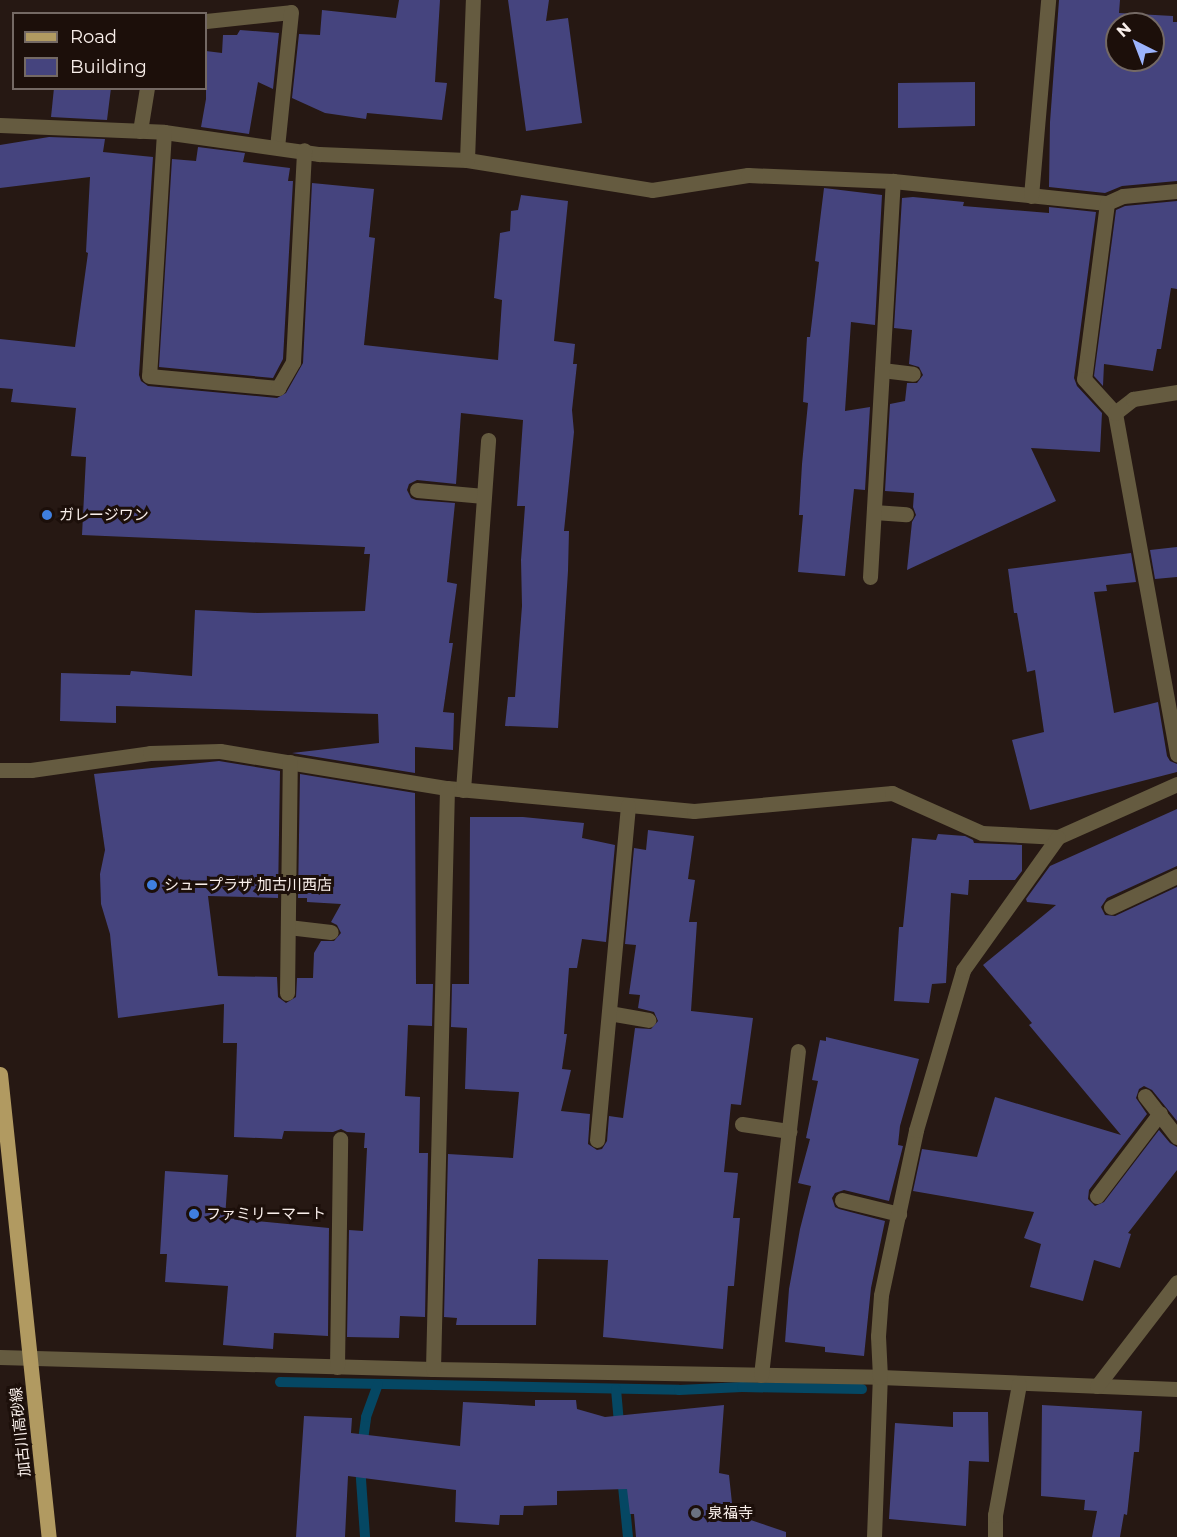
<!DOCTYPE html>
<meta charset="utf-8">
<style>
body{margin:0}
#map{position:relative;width:1177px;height:1537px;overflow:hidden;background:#261813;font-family:Montserrat,"Noto Sans JP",sans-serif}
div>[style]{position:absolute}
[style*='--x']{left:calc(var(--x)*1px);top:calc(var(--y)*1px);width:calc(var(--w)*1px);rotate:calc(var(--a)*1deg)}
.stream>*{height:10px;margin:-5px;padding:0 5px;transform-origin:5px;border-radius:5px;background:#054763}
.building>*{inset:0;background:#45447e}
.minor>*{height:15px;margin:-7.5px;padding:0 7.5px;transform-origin:7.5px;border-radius:7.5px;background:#655b40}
.major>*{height:15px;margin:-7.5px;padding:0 7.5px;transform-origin:7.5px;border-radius:7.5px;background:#b19a61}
.dots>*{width:16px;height:16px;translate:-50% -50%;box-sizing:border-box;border:3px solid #1c0f0a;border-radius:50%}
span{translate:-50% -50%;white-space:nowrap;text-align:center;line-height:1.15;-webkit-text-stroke:6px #1c0f0a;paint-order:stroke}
.poi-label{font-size:15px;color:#f9efeb}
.left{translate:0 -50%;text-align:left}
.street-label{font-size:15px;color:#f9efeb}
.legend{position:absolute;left:12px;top:12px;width:195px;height:78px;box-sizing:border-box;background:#1c0f0a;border:2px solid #746964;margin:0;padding:8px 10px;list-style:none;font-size:18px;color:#f9efeb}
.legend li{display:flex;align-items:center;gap:12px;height:30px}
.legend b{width:30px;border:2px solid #746964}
.north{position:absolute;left:1105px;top:12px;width:60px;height:60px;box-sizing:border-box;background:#1c0f0a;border:2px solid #746964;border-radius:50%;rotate:318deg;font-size:16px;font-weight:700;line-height:24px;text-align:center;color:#f9efeb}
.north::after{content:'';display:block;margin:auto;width:21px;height:27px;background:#9cb4fd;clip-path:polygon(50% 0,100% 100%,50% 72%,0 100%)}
</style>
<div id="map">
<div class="stream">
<div style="--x:280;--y:1382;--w:399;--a:1.1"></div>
<div style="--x:679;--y:1390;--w:63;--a:-2.7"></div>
<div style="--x:742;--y:1387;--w:120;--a:1"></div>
<div style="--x:616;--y:1389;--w:38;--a:85"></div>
<div style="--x:362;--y:1447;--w:30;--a:-82"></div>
<div style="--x:366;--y:1417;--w:35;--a:-70"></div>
<div style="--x:360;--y:1465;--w:72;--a:86"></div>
<div style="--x:622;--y:1476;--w:61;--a:84.4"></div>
</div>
<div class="building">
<div style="clip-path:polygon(399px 0,440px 0,435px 82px,447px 83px,442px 120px,367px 113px,366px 119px,325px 113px,292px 98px,299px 34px,320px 35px,322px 10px,396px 18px)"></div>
<div style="clip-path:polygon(508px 0,549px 0,546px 21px,568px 18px,582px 123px,526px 131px)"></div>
<div style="clip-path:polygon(evenodd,1059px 0,1120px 0,1119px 13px,1173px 16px,1173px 22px,1177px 22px,1177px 181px,1122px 186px,1105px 193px,1049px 187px,1050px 122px,1059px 0,1117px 24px,1153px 24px,1153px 60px,1117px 60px,1117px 24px)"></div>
<div style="clip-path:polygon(240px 30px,279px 33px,273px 89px,258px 82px,249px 134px,201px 127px,206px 99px,206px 51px,222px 53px,223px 35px,237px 35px)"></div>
<div style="clip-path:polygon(975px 82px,975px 126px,898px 128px,898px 83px)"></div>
<div style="clip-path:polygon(54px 88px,111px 88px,107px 120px,51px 117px)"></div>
<div style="clip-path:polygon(49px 137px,105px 139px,103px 152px,153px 157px,139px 375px,141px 381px,148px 386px,277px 398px,286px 393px,303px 363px,312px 183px,374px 189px,369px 237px,375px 238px,364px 345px,498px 360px,502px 300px,494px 298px,500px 233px,510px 231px,511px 211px,518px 210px,521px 195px,568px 201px,554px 341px,575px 344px,573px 364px,577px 364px,572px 410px,574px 432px,564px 531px,569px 531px,568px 571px,558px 728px,505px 726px,508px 697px,515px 697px,522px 606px,521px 560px,525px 506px,517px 506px,523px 420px,461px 413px,456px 484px,417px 480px,409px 484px,407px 490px,411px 498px,416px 500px,455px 503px,447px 582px,457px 584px,449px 643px,453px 643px,443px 712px,454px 713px,453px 750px,415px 747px,415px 773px,292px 753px,379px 743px,378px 714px,116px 706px,116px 723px,60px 721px,61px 673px,130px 675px,131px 671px,192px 676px,195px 610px,257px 613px,365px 611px,370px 554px,364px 554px,365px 547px,82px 535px,86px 457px,71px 456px,76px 408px,11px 402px,13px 389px,0 388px,0 339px,75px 347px,88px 253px,86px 252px,90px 177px,0 188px,0 145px)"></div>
<div style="clip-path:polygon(198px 147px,245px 153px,243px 162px,290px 168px,288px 181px,293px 181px,283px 359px,273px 378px,159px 367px,172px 159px,196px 161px)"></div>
<div style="clip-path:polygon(824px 188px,882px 195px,875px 325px,851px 322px,845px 411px,870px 407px,865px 490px,854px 489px,845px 576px,798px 572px,803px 515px,799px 515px,802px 464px,808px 403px,803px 402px,807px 337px,810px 337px,819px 262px,815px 261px)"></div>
<div style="clip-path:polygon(913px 197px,964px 202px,963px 206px,1049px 213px,1049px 207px,1096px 212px,1074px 378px,1077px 386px,1102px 413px,1100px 452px,1031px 448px,1056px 501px,907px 570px,912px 522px,916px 515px,913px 507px,914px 493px,885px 491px,890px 404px,905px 401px,907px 383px,917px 383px,923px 375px,919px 367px,909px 364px,912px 330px,894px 328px,902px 198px)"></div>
<div style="clip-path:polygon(1177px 201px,1177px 289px,1171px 288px,1161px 349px,1157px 349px,1153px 371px,1104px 364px,1103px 386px,1094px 376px,1116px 210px,1125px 206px)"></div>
<div style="clip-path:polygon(1177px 547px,1177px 577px,1155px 579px,1150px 550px)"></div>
<div style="clip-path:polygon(1131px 553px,1136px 582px,1106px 585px,1107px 591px,1094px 592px,1114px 713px,1158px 702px,1167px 756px,1170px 761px,1177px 764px,1177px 772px,1030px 810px,1012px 740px,1044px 732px,1035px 670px,1027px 672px,1017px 613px,1014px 613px,1008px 569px)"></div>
<div style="clip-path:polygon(219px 761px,280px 771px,278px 898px,208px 896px,218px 976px,277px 977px,278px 997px,286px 1003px,296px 997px,297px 978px,313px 978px,314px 953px,321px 941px,334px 941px,341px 933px,337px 925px,331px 922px,341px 904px,307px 902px,307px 898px,298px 898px,300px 774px,415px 793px,416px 984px,433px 984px,432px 1026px,408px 1025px,405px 1096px,420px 1097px,419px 1153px,428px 1153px,425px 1317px,400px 1316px,399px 1338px,347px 1337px,349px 1230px,363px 1231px,367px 1148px,364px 1148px,365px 1133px,347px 1132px,341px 1129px,333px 1132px,284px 1131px,282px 1139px,234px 1137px,237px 1043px,223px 1043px,224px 1004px,118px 1018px,110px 934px,101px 904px,100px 874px,105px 850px,94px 774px)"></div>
<div style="clip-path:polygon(1177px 809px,1177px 866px,1107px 898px,1101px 907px,1105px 915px,1115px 916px,1177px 887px,1177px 1121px,1152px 1090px,1144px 1086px,1139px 1089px,1136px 1098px,1147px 1114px,1089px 1190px,1088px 1199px,1095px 1206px,1104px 1202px,1159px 1130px,1170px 1143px,1177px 1147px,1177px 1170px,1128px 1233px,1131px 1234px,1120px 1268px,1094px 1260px,1083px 1301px,1030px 1287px,1041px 1244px,1024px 1238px,1034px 1212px,913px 1191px,922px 1149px,977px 1157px,995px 1097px,1121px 1135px,1029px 1025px,1032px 1023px,983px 965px,1056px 905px,1027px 902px,1026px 899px,1050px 866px)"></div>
<div style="clip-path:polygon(470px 817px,523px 817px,584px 823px,582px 838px,615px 845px,606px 942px,582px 939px,577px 968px,569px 968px,564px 1034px,567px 1034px,562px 1069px,571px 1070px,561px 1111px,590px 1114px,588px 1144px,597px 1150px,602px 1149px,607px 1141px,609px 1116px,623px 1118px,635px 1028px,651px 1029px,658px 1021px,654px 1012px,638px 1008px,640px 995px,629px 994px,636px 945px,625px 944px,634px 848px,646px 850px,648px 830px,694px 836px,688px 879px,695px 880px,689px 922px,697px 922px,691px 1011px,753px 1018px,741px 1105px,731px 1104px,724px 1172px,738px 1173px,733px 1218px,740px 1218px,734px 1286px,728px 1286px,723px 1349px,603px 1337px,608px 1260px,538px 1259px,536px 1325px,456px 1325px,457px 1318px,444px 1317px,448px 1154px,513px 1158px,519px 1092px,465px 1089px,467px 1028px,451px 1027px,452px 984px,469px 984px)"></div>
<div style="clip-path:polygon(938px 834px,965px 836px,973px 840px,974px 843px,1022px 845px,1022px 871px,1015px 880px,969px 880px,968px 895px,951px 893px,946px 983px,932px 984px,929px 1003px,894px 1001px,899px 927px,903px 927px,912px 838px,936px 840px)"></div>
<div style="clip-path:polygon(826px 1037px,919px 1059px,900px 1126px,898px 1145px,903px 1146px,889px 1201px,844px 1190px,835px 1193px,832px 1198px,835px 1207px,839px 1209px,885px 1221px,871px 1288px,864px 1356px,825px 1352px,825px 1347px,785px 1342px,789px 1289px,800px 1229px,811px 1186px,798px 1183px,810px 1139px,806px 1138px,818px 1081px,812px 1080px,820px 1040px,826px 1041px)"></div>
<div style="clip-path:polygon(165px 1171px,228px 1175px,225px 1218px,329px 1228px,328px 1336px,274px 1333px,273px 1349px,223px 1345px,228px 1286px,165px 1282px,167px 1254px,160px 1254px)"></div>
<div style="clip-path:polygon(535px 1400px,576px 1400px,577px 1409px,605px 1417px,724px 1405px,719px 1473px,729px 1475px,732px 1503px,730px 1513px,786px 1532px,786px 1537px,636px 1537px,634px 1514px,630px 1514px,627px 1489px,557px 1491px,557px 1505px,524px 1506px,523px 1515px,500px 1515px,499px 1525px,455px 1522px,456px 1490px,348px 1476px,345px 1537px,296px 1537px,304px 1416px,352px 1418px,351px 1433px,460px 1446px,463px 1402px,535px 1406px)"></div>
<div style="clip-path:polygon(1042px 1405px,1142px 1411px,1139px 1452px,1134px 1452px,1127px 1515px,1124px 1514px,1120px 1537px,1092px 1537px,1097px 1511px,1084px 1510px,1085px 1500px,1041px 1496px)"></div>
<div style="clip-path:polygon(953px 1412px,988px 1412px,989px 1462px,969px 1461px,966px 1526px,889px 1519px,895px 1423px,953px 1427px)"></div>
</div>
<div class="minor">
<div style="--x:206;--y:21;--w:85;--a:-6"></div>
<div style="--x:291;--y:12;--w:136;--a:95.9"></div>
<div style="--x:0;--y:125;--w:164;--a:2.4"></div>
<div style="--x:164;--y:132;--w:157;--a:8.1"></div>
<div style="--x:319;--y:154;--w:148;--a:2.3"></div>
<div style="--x:467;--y:160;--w:187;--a:9.2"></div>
<div style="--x:652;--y:190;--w:97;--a:-8.9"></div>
<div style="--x:748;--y:175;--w:145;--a:2.4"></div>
<div style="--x:893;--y:181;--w:215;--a:5.9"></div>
<div style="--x:1107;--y:203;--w:17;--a:-24"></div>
<div style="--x:1123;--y:196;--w:54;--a:-5.3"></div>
<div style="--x:140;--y:131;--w:44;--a:-80.8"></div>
<div style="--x:164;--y:132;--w:244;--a:93.5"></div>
<div style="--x:149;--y:376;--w:130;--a:5.3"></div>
<div style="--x:278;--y:388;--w:30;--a:-60"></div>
<div style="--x:293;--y:362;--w:212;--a:-87"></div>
<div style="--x:467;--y:160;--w:160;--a:-87.9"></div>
<div style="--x:1031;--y:196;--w:197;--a:-85"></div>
<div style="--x:1107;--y:203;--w:177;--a:97.4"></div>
<div style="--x:1084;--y:379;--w:46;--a:47.6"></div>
<div style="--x:1115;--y:413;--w:347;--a:79.7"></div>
<div style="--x:882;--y:370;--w:31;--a:7"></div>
<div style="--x:1115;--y:413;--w:23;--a:-38"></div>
<div style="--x:1133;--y:399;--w:45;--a:-9"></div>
<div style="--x:417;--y:490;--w:67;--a:5.1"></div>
<div style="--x:874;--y:512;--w:32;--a:4"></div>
<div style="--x:870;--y:577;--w:397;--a:-86.7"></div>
<div style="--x:0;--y:770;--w:31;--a:0"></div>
<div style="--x:31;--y:770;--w:120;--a:-8.1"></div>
<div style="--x:150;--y:753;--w:70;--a:-1.6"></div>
<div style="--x:220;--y:751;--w:230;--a:9.3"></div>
<div style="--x:447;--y:788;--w:248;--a:5.3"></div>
<div style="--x:694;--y:811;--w:199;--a:-5.2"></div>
<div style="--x:892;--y:793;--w:98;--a:24"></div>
<div style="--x:982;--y:833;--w:76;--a:3"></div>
<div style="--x:1058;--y:837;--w:130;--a:-24"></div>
<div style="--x:463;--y:790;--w:351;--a:-85.9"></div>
<div style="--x:1111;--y:907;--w:73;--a:-25.2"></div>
<div style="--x:288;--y:927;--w:43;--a:6.6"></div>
<div style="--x:287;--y:993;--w:231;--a:-89.3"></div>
<div style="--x:609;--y:1013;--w:40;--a:10"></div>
<div style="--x:1145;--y:1096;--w:52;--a:52"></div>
<div style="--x:742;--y:1124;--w:48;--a:8.5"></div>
<div style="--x:597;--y:1140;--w:336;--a:-84.7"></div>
<div style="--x:1097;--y:1196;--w:104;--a:-52.8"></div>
<div style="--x:842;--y:1200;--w:59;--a:13.8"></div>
<div style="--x:0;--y:1357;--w:433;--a:1.6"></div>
<div style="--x:433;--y:1369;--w:447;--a:1"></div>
<div style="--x:880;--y:1377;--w:297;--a:2.3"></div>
<div style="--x:337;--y:1367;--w:228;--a:-89.2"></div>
<div style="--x:433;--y:1369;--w:581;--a:-88.62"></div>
<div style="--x:761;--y:1375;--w:326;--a:-83.5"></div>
<div style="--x:1097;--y:1386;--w:131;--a:-52.4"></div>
<div style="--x:874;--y:1537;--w:160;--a:-87.9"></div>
<div style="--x:880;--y:1377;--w:41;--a:-92.8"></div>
<div style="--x:878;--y:1336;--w:41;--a:-85.8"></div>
<div style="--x:881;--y:1295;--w:169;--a:-78"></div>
<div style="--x:916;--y:1130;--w:167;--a:-73.6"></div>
<div style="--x:963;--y:970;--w:163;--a:-54.5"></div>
<div style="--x:995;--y:1537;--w:22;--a:-90"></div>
<div style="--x:995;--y:1515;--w:133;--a:-79.6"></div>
</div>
<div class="major">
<div style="--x:0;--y:1074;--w:466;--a:84"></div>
</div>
<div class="dots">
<div style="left:47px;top:515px;background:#3f7fe0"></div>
<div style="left:152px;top:885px;background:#3f7fe0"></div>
<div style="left:194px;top:1214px;background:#3f7fe0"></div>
<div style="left:696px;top:1513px;background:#6b7280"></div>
</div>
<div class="poi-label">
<span class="left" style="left:59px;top:515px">ガレージワン</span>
<span class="left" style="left:164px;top:885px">シュープラザ 加古川西店</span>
<span class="left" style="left:206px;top:1214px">ファミリーマート</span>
<span class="left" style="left:708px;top:1513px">泉福寺</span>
</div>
<div class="street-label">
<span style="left:20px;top:1432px;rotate:-96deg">加古川高砂線</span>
</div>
<ul class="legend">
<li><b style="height:8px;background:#b19a61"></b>Road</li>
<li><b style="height:16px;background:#45447e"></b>Building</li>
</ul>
<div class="north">N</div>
</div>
